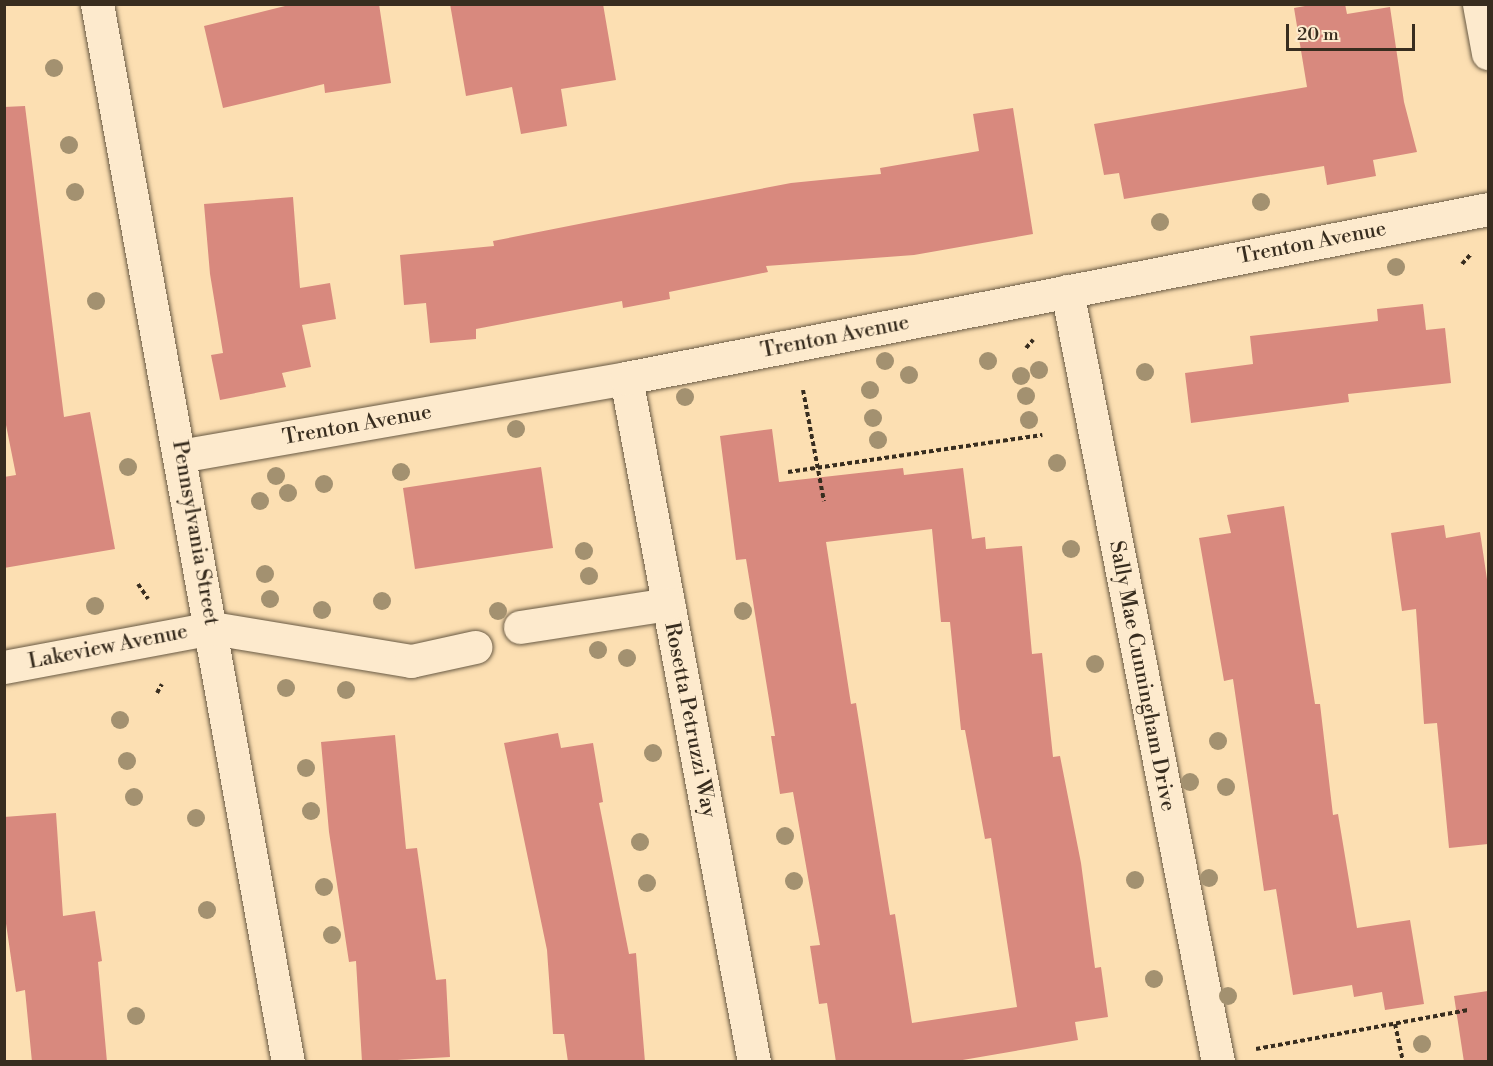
<!DOCTYPE html>
<style>
body{margin:0}
#map{position:relative;width:1493px;height:1066px;overflow:hidden;background:#fcdfb2;font-family:"Libre Bodoni",serif}
div>[style]{position:absolute}
[style*='--x']{left:calc(var(--x)*1px);top:calc(var(--y)*1px);width:calc(var(--w)*1px);rotate:calc(var(--a)*1deg)}
.building>*{inset:0;background:#d8897e}
.path>*{height:4px;margin-top:-2px;transform-origin:0;background:repeating-linear-gradient(90deg,#382d1f 0 4.5px,transparent 0 7.5px)}
.roads{filter:drop-shadow(0 0 2px #695a44) drop-shadow(0 0 2px #695a44)}
.minor>*{height:33px;margin:-16.5px;padding:0 16.5px;transform-origin:16.5px;border-radius:16.5px;background:#fdeacd}
.trees>*{width:18px;height:18px;margin:-9px;border-radius:50%;background:#a39170}
span{translate:-50% -50%;white-space:nowrap;text-align:center;line-height:1.15;-webkit-text-stroke:4.5px #fdeacd;paint-order:stroke}
.street-label{font-size:21px;color:#382d1f}
.frame{position:absolute;inset:0;border:6px solid #382d1f;pointer-events:none}
.scale{position:absolute;left:1286px;top:24px;width:129px;height:27px;box-sizing:border-box;border:3px solid #382d1f;border-top:0;padding-left:8px;font-size:18px;line-height:21px;white-space:nowrap;color:#382d1f;-webkit-text-stroke:4px #fdeacd;paint-order:stroke}
</style>
<div id="map">
<div class="building">
<div style="clip-path:polygon(293px 4px,379px 4px,391px 83px,325px 93px,324px 84px,223px 108px,204px 26px)"></div>
<div style="clip-path:polygon(450px 4px,603px 4px,616px 80px,561px 89px,567px 126px,521px 134px,512px 87px,466px 96px)"></div>
<div style="clip-path:polygon(1316px 4px,1345px 4px,1347px 14px,1390px 7px,1404px 102px,1417px 152px,1373px 160px,1376px 176px,1327px 185px,1324px 166px,1124px 199px,1119px 173px,1104px 175px,1094px 124px,1307px 87px,1294px 8px)"></div>
<div style="clip-path:polygon(25px 106px,64px 417px,90px 412px,115px 549px,4px 568px,4px 477px,16px 475px,4px 415px,4px 107px)"></div>
<div style="clip-path:polygon(1013px 108px,1033px 234px,914px 255px,766px 266px,768px 272px,669px 292px,670px 299px,623px 308px,622px 301px,476px 329px,476px 339px,430px 343px,426px 303px,404px 305px,400px 255px,494px 246px,493px 241px,589px 222px,791px 183px,881px 174px,880px 168px,979px 151px,973px 114px)"></div>
<div style="clip-path:polygon(293px 197px,300px 288px,330px 283px,336px 319px,302px 325px,311px 367px,282px 373px,286px 387px,220px 400px,211px 355px,223px 353px,210px 274px,204px 204px)"></div>
<div style="clip-path:polygon(1423px 304px,1426px 330px,1445px 328px,1451px 383px,1348px 394px,1349px 402px,1191px 423px,1185px 373px,1253px 364px,1250px 336px,1378px 321px,1377px 309px)"></div>
<div style="clip-path:polygon(evenodd,772px 429px,779px 482px,903px 468px,904px 475px,963px 468px,972px 539px,985px 537px,986px 549px,1022px 546px,1032px 654px,1042px 653px,1053px 757px,1060px 756px,1081px 863px,1095px 968px,1101px 967px,1108px 1017px,1075px 1022px,1078px 1040px,951px 1062px,836px 1062px,827px 1003px,819px 1004px,810px 946px,820px 945px,793px 792px,780px 794px,771px 736px,775px 736px,746px 559px,736px 560px,720px 436px,772px 429px,932px 529px,941px 622px,950px 622px,961px 730px,965px 730px,985px 839px,991px 838px,1017px 1007px,912px 1023px,895px 914px,890px 915px,856px 703px,851px 704px,826px 542px,932px 529px)"></div>
<div style="clip-path:polygon(541px 467px,553px 548px,415px 569px,403px 488px)"></div>
<div style="clip-path:polygon(1284px 506px,1315px 704px,1320px 704px,1333px 815px,1338px 814px,1357px 928px,1410px 920px,1424px 1004px,1385px 1010px,1382px 992px,1354px 997px,1352px 985px,1293px 995px,1276px 889px,1264px 891px,1233px 679px,1224px 681px,1199px 538px,1231px 533px,1227px 515px)"></div>
<div style="clip-path:polygon(1444px 525px,1446px 538px,1480px 532px,1488px 586px,1488px 844px,1449px 848px,1437px 723px,1424px 724px,1416px 609px,1402px 611px,1391px 533px)"></div>
<div style="clip-path:polygon(558px 733px,561px 748px,593px 743px,603px 802px,599px 803px,629px 954px,636px 953px,645px 1062px,568px 1062px,564px 1034px,553px 1034px,547px 950px,504px 743px)"></div>
<div style="clip-path:polygon(395px 735px,406px 849px,417px 848px,436px 980px,446px 979px,450px 1057px,362px 1062px,356px 961px,349px 962px,329px 832px,321px 742px)"></div>
<div style="clip-path:polygon(56px 813px,63px 916px,95px 911px,102px 961px,98px 962px,107px 1062px,32px 1062px,25px 990px,16px 992px,4px 910px,4px 817px)"></div>
<div style="clip-path:polygon(1488px 991px,1488px 1062px,1464px 1062px,1454px 996px)"></div>
</div>
<div class="path">
<div style="--x:1462;--y:264;--w:15;--a:-48"></div>
<div style="--x:1026;--y:348;--w:11;--a:-49"></div>
<div style="--x:803;--y:390;--w:113;--a:79.3"></div>
<div style="--x:788;--y:472;--w:257;--a:-8.3"></div>
<div style="--x:138;--y:584;--w:18;--a:56"></div>
<div style="--x:157;--y:693;--w:10;--a:-61"></div>
<div style="--x:1395;--y:1024;--w:39;--a:78"></div>
<div style="--x:1256;--y:1049;--w:217;--a:-10.4"></div>
</div>
<div class="roads">
<div class="minor">
<div style="--x:97;--y:4;--w:1075;--a:79.77"></div>
<div style="--x:1479;--y:4;--w:50;--a:79.6"></div>
<div style="--x:1067;--y:291;--w:786;--a:78.92"></div>
<div style="--x:626;--y:378;--w:696;--a:79.4"></div>
<div style="--x:180;--y:456;--w:453;--a:-9.9"></div>
<div style="--x:626;--y:378;--w:878;--a:-11.09"></div>
<div style="--x:520;--y:627;--w:150;--a:-8.8"></div>
<div style="--x:4;--y:667;--w:212;--a:-10.6"></div>
<div style="--x:212;--y:628;--w:202;--a:9.4"></div>
<div style="--x:411;--y:661;--w:66;--a:-12.3"></div>
</div>
</div>
<div class="trees">
<div style="left:54px;top:68px"></div>
<div style="left:69px;top:145px"></div>
<div style="left:75px;top:192px"></div>
<div style="left:1261px;top:202px"></div>
<div style="left:1160px;top:222px"></div>
<div style="left:1396px;top:267px"></div>
<div style="left:96px;top:301px"></div>
<div style="left:885px;top:361px"></div>
<div style="left:988px;top:361px"></div>
<div style="left:1039px;top:370px"></div>
<div style="left:1145px;top:372px"></div>
<div style="left:909px;top:375px"></div>
<div style="left:1021px;top:376px"></div>
<div style="left:870px;top:390px"></div>
<div style="left:1026px;top:396px"></div>
<div style="left:685px;top:397px"></div>
<div style="left:873px;top:418px"></div>
<div style="left:1029px;top:420px"></div>
<div style="left:516px;top:429px"></div>
<div style="left:878px;top:440px"></div>
<div style="left:1057px;top:463px"></div>
<div style="left:128px;top:467px"></div>
<div style="left:401px;top:472px"></div>
<div style="left:276px;top:476px"></div>
<div style="left:324px;top:484px"></div>
<div style="left:288px;top:493px"></div>
<div style="left:260px;top:501px"></div>
<div style="left:1071px;top:549px"></div>
<div style="left:584px;top:551px"></div>
<div style="left:265px;top:574px"></div>
<div style="left:589px;top:576px"></div>
<div style="left:270px;top:599px"></div>
<div style="left:382px;top:601px"></div>
<div style="left:95px;top:606px"></div>
<div style="left:322px;top:610px"></div>
<div style="left:498px;top:611px"></div>
<div style="left:743px;top:611px"></div>
<div style="left:598px;top:650px"></div>
<div style="left:627px;top:658px"></div>
<div style="left:1095px;top:664px"></div>
<div style="left:286px;top:688px"></div>
<div style="left:346px;top:690px"></div>
<div style="left:120px;top:720px"></div>
<div style="left:1218px;top:741px"></div>
<div style="left:653px;top:753px"></div>
<div style="left:127px;top:761px"></div>
<div style="left:306px;top:768px"></div>
<div style="left:1190px;top:782px"></div>
<div style="left:1226px;top:787px"></div>
<div style="left:134px;top:797px"></div>
<div style="left:311px;top:811px"></div>
<div style="left:196px;top:818px"></div>
<div style="left:785px;top:836px"></div>
<div style="left:640px;top:842px"></div>
<div style="left:1209px;top:878px"></div>
<div style="left:1135px;top:880px"></div>
<div style="left:794px;top:881px"></div>
<div style="left:647px;top:883px"></div>
<div style="left:324px;top:887px"></div>
<div style="left:207px;top:910px"></div>
<div style="left:332px;top:935px"></div>
<div style="left:1154px;top:979px"></div>
<div style="left:1228px;top:996px"></div>
<div style="left:136px;top:1016px"></div>
<div style="left:1422px;top:1044px"></div>
</div>
<div class="street-label">
<span style="left:1312px;top:243px;rotate:-11deg">Trenton Avenue</span>
<span style="left:835px;top:337px;rotate:-11deg">Trenton Avenue</span>
<span style="left:357px;top:425px;rotate:-10deg">Trenton Avenue</span>
<span style="left:195px;top:533px;rotate:80deg">Pennsylvania Street</span>
<span style="left:108px;top:647px;rotate:-11deg">Lakeview Avenue</span>
<span style="left:1142px;top:676px;rotate:79deg">Sally Mae Cunningham Drive</span>
<span style="left:690px;top:720px;rotate:79deg">Rosetta Petruzzi Way</span>
</div>
<div class="frame"></div>
<div class="scale">20 m</div>
</div>
